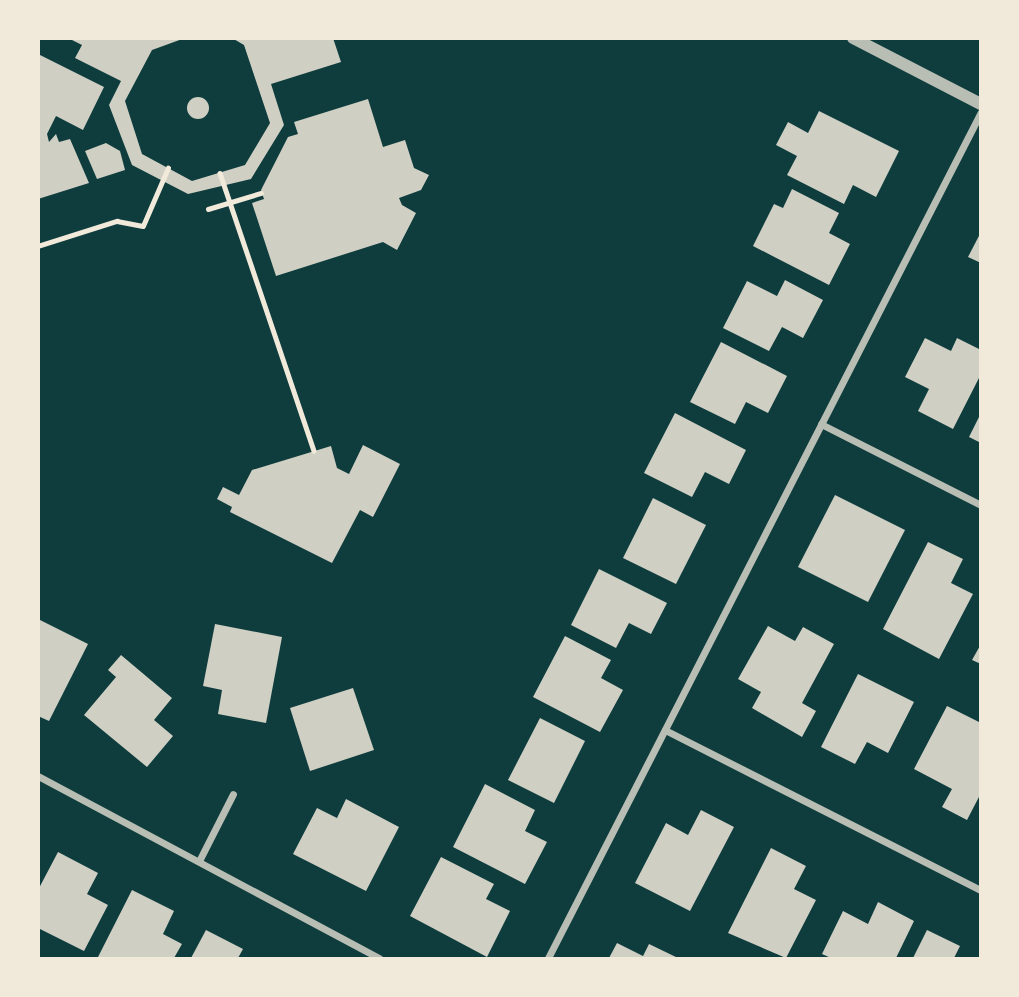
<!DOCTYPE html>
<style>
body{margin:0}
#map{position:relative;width:1019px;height:997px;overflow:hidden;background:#0f3d3e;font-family:"Work Sans",sans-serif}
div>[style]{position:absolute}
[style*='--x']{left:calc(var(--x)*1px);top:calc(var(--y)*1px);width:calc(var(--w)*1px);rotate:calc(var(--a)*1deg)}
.building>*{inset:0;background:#cfcfc3}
.round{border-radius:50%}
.path>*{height:4.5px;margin:-2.25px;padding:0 2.25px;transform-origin:2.25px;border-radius:2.25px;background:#f1e9da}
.minor>*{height:7px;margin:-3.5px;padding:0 3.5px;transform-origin:3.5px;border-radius:3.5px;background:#b8beb3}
.tertiary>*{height:12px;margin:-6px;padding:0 6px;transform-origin:6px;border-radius:6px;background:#b8beb3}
span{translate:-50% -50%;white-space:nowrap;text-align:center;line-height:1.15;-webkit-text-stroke:5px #f1e9da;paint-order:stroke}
.frame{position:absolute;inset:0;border:40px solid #f1e9da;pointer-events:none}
</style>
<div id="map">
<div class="building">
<div style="clip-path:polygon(68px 38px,185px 38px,152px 50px,125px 101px,142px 154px,192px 181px,245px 165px,270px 123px,244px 45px,232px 38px,333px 38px,341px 62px,271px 84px,284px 125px,251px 179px,188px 194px,132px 165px,109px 105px,121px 81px,75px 58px,82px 45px)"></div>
<div style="clip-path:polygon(38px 54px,104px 87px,83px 130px,56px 116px,47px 134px,49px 142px,56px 134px,59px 142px,70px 139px,89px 183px,38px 199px)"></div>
<div class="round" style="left:187px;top:97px;width:22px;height:22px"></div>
<div style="clip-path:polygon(368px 99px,383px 147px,405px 140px,414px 168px,429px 175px,421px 190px,399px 198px,402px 205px,416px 213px,397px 250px,383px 242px,276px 276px,252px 203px,264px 199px,261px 190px,288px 137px,298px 134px,294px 122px)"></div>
<div style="clip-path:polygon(819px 111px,899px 151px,876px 197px,853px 185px,844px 204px,787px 175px,797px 156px,776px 145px,788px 122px,808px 133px)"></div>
<div style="clip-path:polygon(106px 143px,120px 151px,125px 170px,97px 179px,85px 151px)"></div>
<div style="clip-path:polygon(792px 189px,839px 213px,829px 233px,850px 244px,829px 285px,753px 246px,774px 204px,783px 208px)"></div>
<div style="clip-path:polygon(981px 232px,981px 263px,968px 257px)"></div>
<div style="clip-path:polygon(785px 280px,823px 300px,803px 338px,782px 327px,769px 351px,723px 328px,747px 281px,777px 296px)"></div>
<div style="clip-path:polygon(925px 338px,951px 351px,957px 338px,981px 350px,981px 374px,953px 429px,918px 411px,929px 389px,905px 377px)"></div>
<div style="clip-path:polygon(721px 342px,787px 376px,768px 413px,746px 402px,735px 424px,690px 402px)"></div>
<div style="clip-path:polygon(675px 413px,746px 450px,729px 484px,705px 472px,692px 497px,644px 473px)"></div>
<div style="clip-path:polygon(981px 413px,981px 443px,969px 437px)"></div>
<div style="clip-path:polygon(363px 445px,400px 464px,373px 517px,360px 510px,332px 563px,230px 512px,232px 507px,217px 499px,223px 487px,239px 495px,252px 470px,331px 446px,337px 468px,349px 474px)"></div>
<div style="clip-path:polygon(835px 495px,905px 530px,868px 602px,798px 567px)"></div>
<div style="clip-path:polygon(653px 498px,706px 525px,676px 584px,623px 558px)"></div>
<div style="clip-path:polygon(928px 542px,963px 559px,951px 583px,973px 594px,939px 659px,883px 629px)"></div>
<div style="clip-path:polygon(599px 569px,667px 603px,651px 634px,629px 623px,616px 648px,571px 625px)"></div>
<div style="clip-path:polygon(38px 619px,88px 644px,49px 721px,38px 716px)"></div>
<div style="clip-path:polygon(215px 624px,282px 637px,266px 723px,218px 714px,222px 690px,203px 686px)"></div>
<div style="clip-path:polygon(768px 626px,795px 641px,803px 627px,834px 644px,802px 703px,816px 711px,802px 737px,752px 708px,761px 692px,738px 679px)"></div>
<div style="clip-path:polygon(565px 636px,611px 660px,601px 678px,623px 690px,600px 732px,533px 697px)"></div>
<div style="clip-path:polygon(981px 644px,981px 664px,972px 660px)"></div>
<div style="clip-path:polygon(121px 655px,172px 698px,154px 720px,173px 736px,147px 767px,84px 715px,116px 677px,108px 670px)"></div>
<div style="clip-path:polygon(858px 674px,914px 702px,888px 753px,867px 742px,855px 764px,821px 747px)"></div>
<div style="clip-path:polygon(353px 688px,374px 750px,310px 771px,290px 708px)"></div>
<div style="clip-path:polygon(947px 706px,981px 723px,981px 793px,967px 820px,942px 807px,952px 789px,914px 769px)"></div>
<div style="clip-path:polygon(540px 718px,585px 741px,554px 803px,508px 780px)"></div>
<div style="clip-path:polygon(485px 784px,535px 810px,525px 831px,547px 842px,525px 884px,453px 847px)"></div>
<div style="clip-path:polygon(346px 799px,399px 827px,366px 891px,293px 854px,317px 808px,337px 818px)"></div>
<div style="clip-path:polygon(701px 810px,734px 827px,690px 911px,635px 883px,666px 823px,688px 835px)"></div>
<div style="clip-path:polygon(771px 848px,806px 866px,794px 889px,816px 900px,786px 958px,728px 933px)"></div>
<div style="clip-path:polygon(58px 852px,98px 873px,87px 894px,108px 905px,84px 951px,38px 928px,38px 890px)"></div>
<div style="clip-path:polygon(441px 857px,494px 884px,486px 899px,510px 911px,487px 957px,410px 916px)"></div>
<div style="clip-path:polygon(132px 890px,174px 911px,163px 934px,182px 944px,174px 958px,98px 957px)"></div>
<div style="clip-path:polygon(878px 902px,914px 921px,896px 958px,831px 958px,822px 954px,843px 911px,868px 924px)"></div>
<div style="clip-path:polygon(206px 930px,243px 949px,238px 958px,191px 958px)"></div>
<div style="clip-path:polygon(927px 930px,960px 946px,954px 958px,913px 958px)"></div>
<div style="clip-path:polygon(617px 943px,643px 956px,649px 944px,678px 958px,609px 958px)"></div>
</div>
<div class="path">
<div style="--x:220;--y:173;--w:293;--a:71.3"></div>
<div style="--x:208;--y:209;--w:55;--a:-16.8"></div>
<div style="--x:38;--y:246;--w:83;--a:-17.6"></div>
<div style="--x:117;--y:221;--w:26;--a:11"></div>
<div style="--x:143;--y:226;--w:63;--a:-66.7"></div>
</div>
<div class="minor">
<div style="--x:821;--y:424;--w:179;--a:26.9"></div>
<div style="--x:665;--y:730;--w:354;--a:26.9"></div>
<div style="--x:38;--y:776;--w:387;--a:28.1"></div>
<div style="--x:199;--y:861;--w:75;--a:-63.1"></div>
<div style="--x:548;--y:958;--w:950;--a:-62.9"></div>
</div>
<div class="tertiary">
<div style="--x:853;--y:38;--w:144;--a:27.3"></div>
</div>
<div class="frame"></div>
</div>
